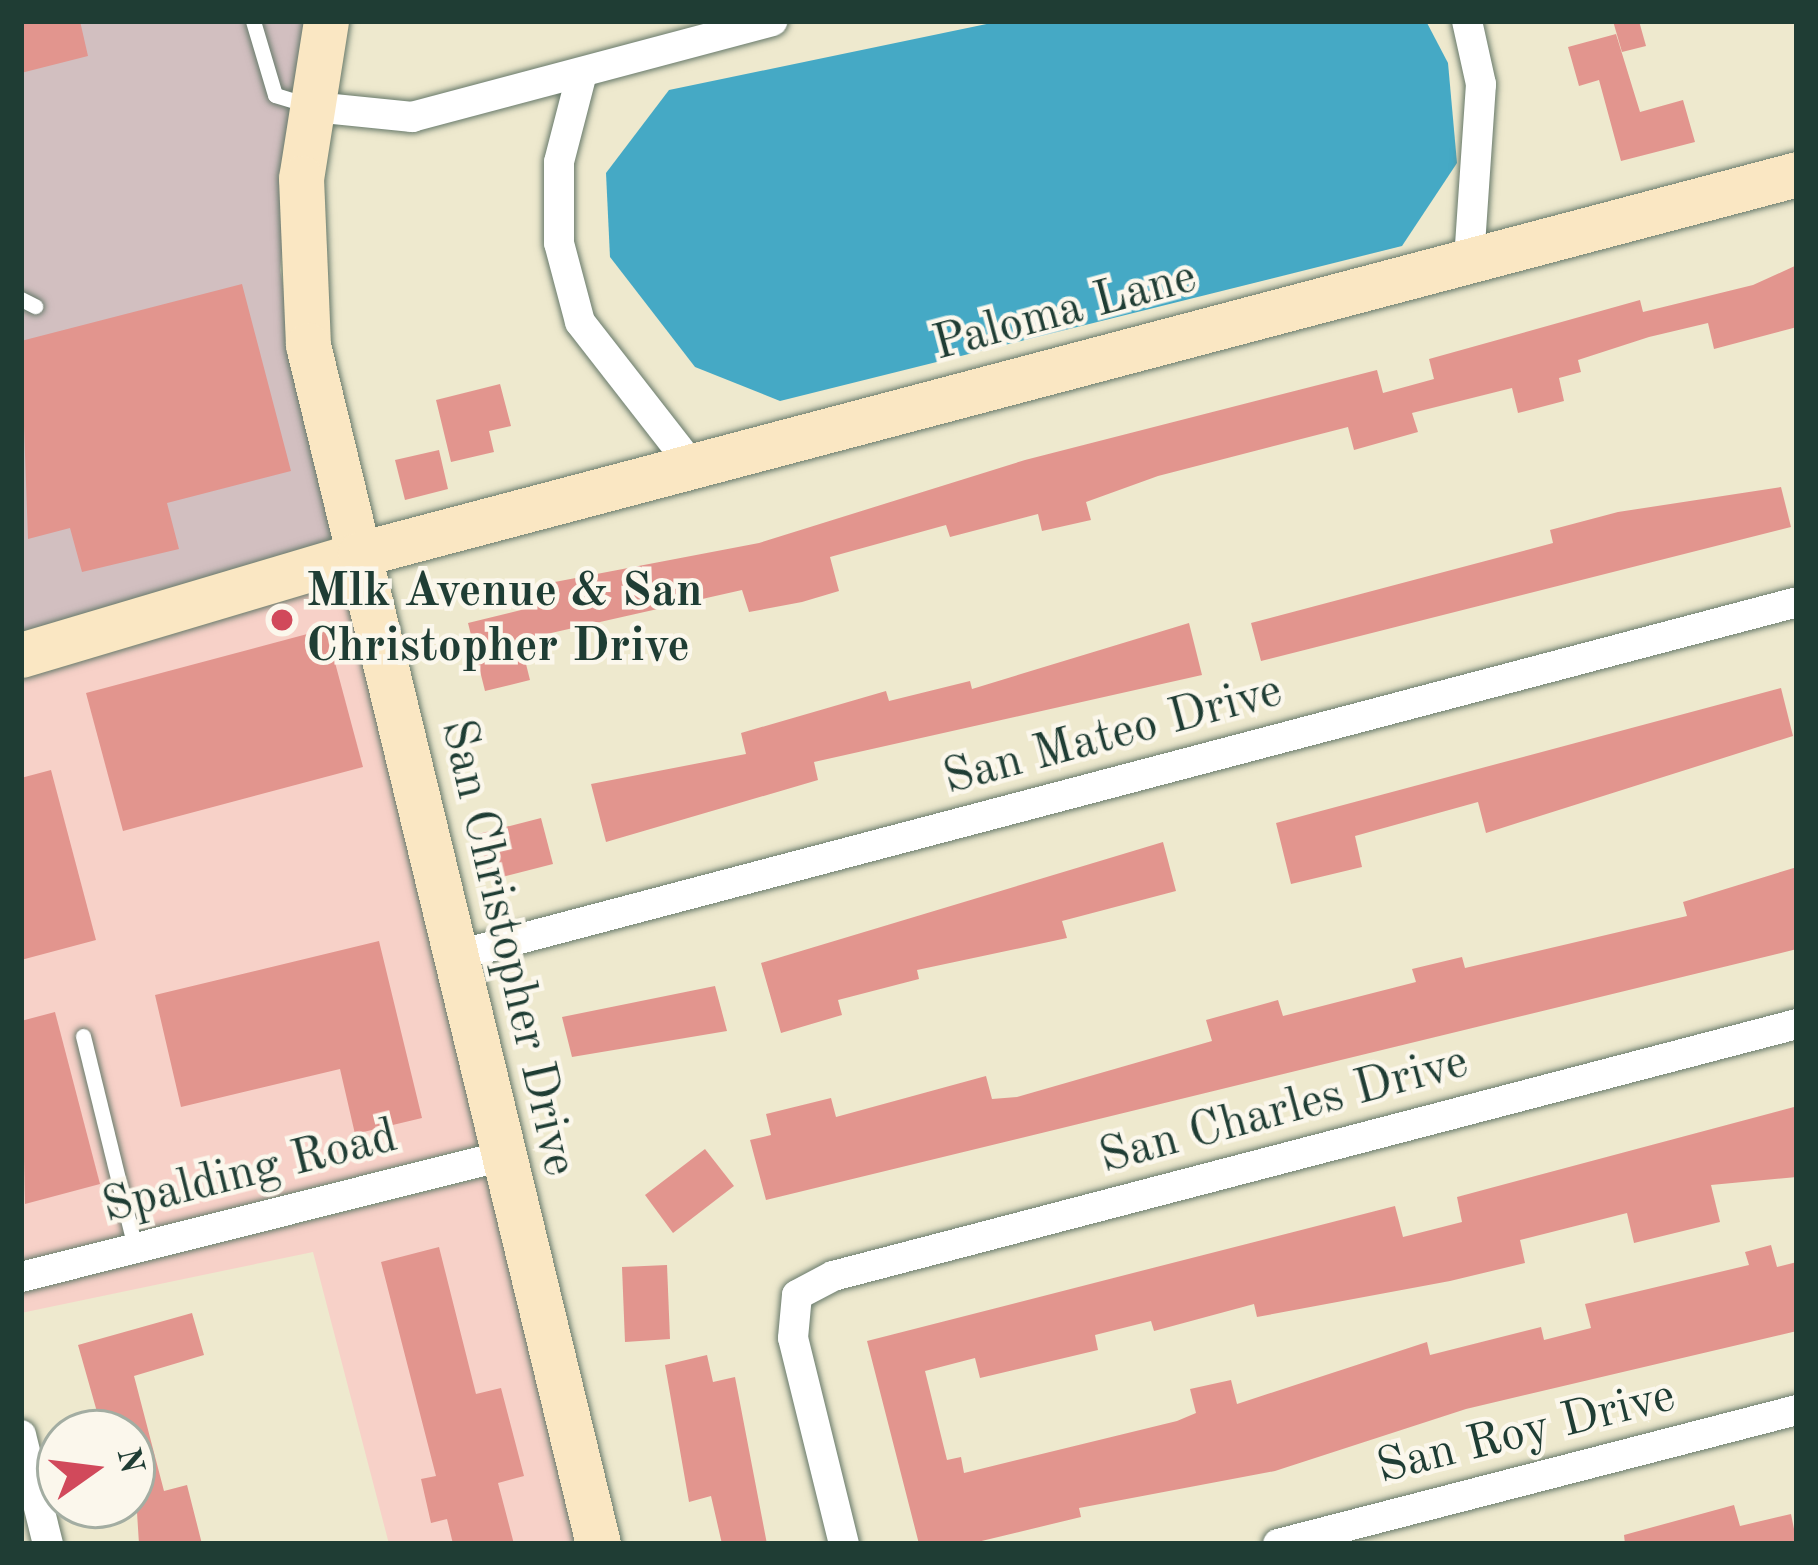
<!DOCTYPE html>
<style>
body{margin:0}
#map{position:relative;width:1818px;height:1565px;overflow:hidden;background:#eee9ce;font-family:"Old Standard TT",serif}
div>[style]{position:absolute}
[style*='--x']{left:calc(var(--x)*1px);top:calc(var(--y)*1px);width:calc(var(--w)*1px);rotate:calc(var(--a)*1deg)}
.built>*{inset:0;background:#f7d1c8}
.industrial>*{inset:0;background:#d2bfc0}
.water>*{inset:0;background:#45a9c5}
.building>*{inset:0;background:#e2958e}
.roads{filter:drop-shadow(0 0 3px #67796a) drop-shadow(0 0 3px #67796a)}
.lane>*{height:15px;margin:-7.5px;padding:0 7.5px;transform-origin:7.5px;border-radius:7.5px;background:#fff}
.street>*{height:30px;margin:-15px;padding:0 15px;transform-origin:15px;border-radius:15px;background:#fff}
.secondary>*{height:45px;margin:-22.5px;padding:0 22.5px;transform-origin:22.5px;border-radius:22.5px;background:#fae7c3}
.dots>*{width:33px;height:33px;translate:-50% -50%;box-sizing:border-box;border:6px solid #fbf7ec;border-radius:50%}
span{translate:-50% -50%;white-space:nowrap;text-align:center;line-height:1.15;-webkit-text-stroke:9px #fbf7ec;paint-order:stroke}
.street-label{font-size:48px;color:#1f3d34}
.poi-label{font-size:48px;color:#1f3d34;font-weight:700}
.left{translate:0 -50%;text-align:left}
.frame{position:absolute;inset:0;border:24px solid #1f3d34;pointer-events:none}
.north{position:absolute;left:36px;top:1409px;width:120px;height:120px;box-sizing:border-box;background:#fbf7ec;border:3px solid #a3ada2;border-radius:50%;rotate:76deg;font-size:33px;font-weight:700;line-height:48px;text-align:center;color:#1f3d34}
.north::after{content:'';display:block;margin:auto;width:42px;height:54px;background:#d1495b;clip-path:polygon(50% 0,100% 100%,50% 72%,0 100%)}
</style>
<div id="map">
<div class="built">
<div style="clip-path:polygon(346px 575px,479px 1145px,21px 1261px,21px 672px)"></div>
<div style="clip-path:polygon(487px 1177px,579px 1544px,389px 1544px,313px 1252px,21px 1313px,21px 1293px)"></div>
</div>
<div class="industrial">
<div style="clip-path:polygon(21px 21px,308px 21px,280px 270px,338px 544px,21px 639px)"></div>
</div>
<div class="water">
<div style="clip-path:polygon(1001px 21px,1426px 21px,1448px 63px,1457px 163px,1402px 246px,780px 401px,695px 367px,610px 257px,606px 173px,669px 90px)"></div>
</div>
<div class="building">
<div style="clip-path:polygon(21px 21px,80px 21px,88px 56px,21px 73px)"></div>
<div style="clip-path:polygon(1613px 21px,1639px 21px,1646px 46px,1622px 52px)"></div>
<div style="clip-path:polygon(1616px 34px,1640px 112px,1683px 100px,1695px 142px,1621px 161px,1599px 80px,1579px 86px,1568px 47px)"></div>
<div style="clip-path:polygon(1797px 265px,1797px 327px,1714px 349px,1708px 323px,1649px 337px,1578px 360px,1581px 372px,1559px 378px,1564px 401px,1518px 413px,1512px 388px,1412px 413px,1418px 432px,1354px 450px,1348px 427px,1158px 476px,1086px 502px,1091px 520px,1042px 531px,1038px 514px,950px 537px,946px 525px,830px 557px,839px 591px,802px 602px,749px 612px,742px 590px,520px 640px,530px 680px,485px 691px,468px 623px,545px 604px,539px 585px,759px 543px,1025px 460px,1377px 370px,1383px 393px,1434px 379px,1429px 359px,1640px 300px,1643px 312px,1753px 285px)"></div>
<div style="clip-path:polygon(242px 284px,291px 471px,167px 503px,179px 549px,82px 572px,70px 528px,28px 539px,21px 341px)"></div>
<div style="clip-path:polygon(500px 384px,511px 426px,489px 431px,494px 452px,451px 462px,436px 400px)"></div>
<div style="clip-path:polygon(439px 450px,448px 489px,405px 500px,395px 460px)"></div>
<div style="clip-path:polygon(1781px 487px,1791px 527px,1261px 661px,1251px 623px,1553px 543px,1550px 530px,1618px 512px)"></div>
<div style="clip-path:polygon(1189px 623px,1202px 675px,814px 762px,818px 780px,606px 842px,591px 784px,746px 754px,741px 733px,886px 691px,889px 701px,970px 681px,972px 689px)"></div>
<div style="clip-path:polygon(326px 629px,363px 767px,123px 831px,86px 693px)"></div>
<div style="clip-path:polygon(1781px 688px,1793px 736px,1486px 833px,1478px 802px,1355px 836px,1362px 867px,1291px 884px,1276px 823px)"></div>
<div style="clip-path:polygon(51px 770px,96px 940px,21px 960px,21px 778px)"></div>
<div style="clip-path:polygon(541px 818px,553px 864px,490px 880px,478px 834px)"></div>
<div style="clip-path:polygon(1163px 842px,1176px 891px,1062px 921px,1067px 938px,917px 970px,919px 979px,838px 1000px,842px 1015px,781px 1033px,761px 963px)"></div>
<div style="clip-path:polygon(1797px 867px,1797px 949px,766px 1200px,750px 1140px,771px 1135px,766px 1114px,831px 1098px,836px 1117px,986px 1076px,992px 1099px,1017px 1097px,1212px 1041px,1206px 1020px,1278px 1000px,1283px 1016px,1416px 982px,1412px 969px,1462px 957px,1465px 968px,1687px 916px,1683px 902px)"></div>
<div style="clip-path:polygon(379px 941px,422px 1118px,355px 1134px,340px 1069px,181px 1107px,155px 995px)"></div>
<div style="clip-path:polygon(715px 986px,727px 1031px,572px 1057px,562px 1017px)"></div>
<div style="clip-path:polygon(55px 1012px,100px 1184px,25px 1204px,21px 1021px)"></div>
<div style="clip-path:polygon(1794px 1107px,1797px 1177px,1711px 1185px,1720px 1222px,1634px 1243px,1627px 1213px,1520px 1240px,1525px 1263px,1450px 1281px,1257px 1317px,1254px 1304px,1154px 1331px,1151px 1321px,1095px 1335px,1098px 1350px,980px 1378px,975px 1358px,925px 1371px,947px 1460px,961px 1457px,964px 1473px,1177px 1421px,1196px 1413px,1190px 1389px,1231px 1380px,1237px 1404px,1427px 1342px,1430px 1355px,1541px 1327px,1544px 1340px,1591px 1328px,1585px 1304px,1749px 1265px,1745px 1252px,1771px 1245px,1777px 1267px,1797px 1262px,1797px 1331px,1466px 1409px,1275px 1471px,1079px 1508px,1081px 1517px,969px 1544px,919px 1544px,867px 1341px,1395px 1206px,1403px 1237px,1462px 1222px,1457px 1197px)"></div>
<div style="clip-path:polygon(705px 1149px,734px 1186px,673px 1233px,645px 1195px)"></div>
<div style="clip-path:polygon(439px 1247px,476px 1394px,501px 1388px,524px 1476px,498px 1483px,514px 1544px,453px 1544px,447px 1519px,431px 1523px,421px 1479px,436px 1476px,381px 1262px)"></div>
<div style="clip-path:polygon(667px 1265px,670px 1339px,625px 1342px,622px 1267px)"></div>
<div style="clip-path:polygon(192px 1313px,204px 1355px,134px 1376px,164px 1491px,187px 1485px,202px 1544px,139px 1544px,132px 1433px,103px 1433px,78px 1345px)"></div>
<div style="clip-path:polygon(707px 1355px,713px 1382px,735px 1377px,767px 1544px,722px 1544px,711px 1496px,689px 1502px,665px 1365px)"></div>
<div style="clip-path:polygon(1734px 1505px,1740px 1526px,1791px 1514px,1797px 1544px,1625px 1544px,1624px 1535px)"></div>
</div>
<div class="roads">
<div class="lane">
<div style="--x:253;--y:21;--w:77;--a:73.4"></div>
<div style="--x:275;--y:95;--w:34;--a:17"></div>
<div style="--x:21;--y:299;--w:16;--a:27"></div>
<div style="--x:83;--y:1036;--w:218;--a:76.2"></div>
</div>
<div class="street">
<div style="--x:1467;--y:21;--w:65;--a:77.5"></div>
<div style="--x:1481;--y:84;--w:178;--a:93.9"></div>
<div style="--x:582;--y:73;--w:92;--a:104.5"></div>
<div style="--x:559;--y:162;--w:81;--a:90"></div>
<div style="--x:559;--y:243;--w:82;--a:75.1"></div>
<div style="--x:580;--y:322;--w:182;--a:52.1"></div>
<div style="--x:314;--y:107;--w:99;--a:5.8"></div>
<div style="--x:412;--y:117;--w:373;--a:-14.9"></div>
<div style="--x:451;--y:957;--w:1392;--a:-14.77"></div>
<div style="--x:21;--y:1277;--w:494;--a:-14.1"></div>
<div style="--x:21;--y:1435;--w:112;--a:76.1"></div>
<div style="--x:844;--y:1544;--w:212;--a:-103.9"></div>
<div style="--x:793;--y:1338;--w:43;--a:-84.7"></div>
<div style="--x:797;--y:1295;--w:41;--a:-27.8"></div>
<div style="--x:833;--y:1276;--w:996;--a:-14.65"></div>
<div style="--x:1278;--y:1544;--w:536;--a:-14.48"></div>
</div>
<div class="secondary">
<div style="--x:326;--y:21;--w:159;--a:99"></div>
<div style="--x:301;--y:178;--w:167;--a:87.6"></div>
<div style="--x:308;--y:345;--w:1234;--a:76.4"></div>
<div style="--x:21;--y:655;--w:354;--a:-16.6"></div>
<div style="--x:360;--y:554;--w:1486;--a:-14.81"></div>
</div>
</div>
<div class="dots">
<div style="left:282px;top:620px;background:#d1495b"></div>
</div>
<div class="street-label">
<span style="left:1065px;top:312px;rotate:-15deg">Paloma Lane</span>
<span style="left:1113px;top:736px;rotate:-15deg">San Mateo Drive</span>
<span style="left:507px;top:948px;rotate:77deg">San Christopher Drive</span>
<span style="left:1284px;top:1111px;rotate:-15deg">San Charles Drive</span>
<span style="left:250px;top:1173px;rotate:-14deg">Spalding Road</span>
<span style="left:1526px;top:1433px;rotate:-14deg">San Roy Drive</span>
</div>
<div class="poi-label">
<span class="left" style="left:306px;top:620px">Mlk Avenue &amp; San<br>Christopher Drive</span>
</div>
<div class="frame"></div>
<div class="north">N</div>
</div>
